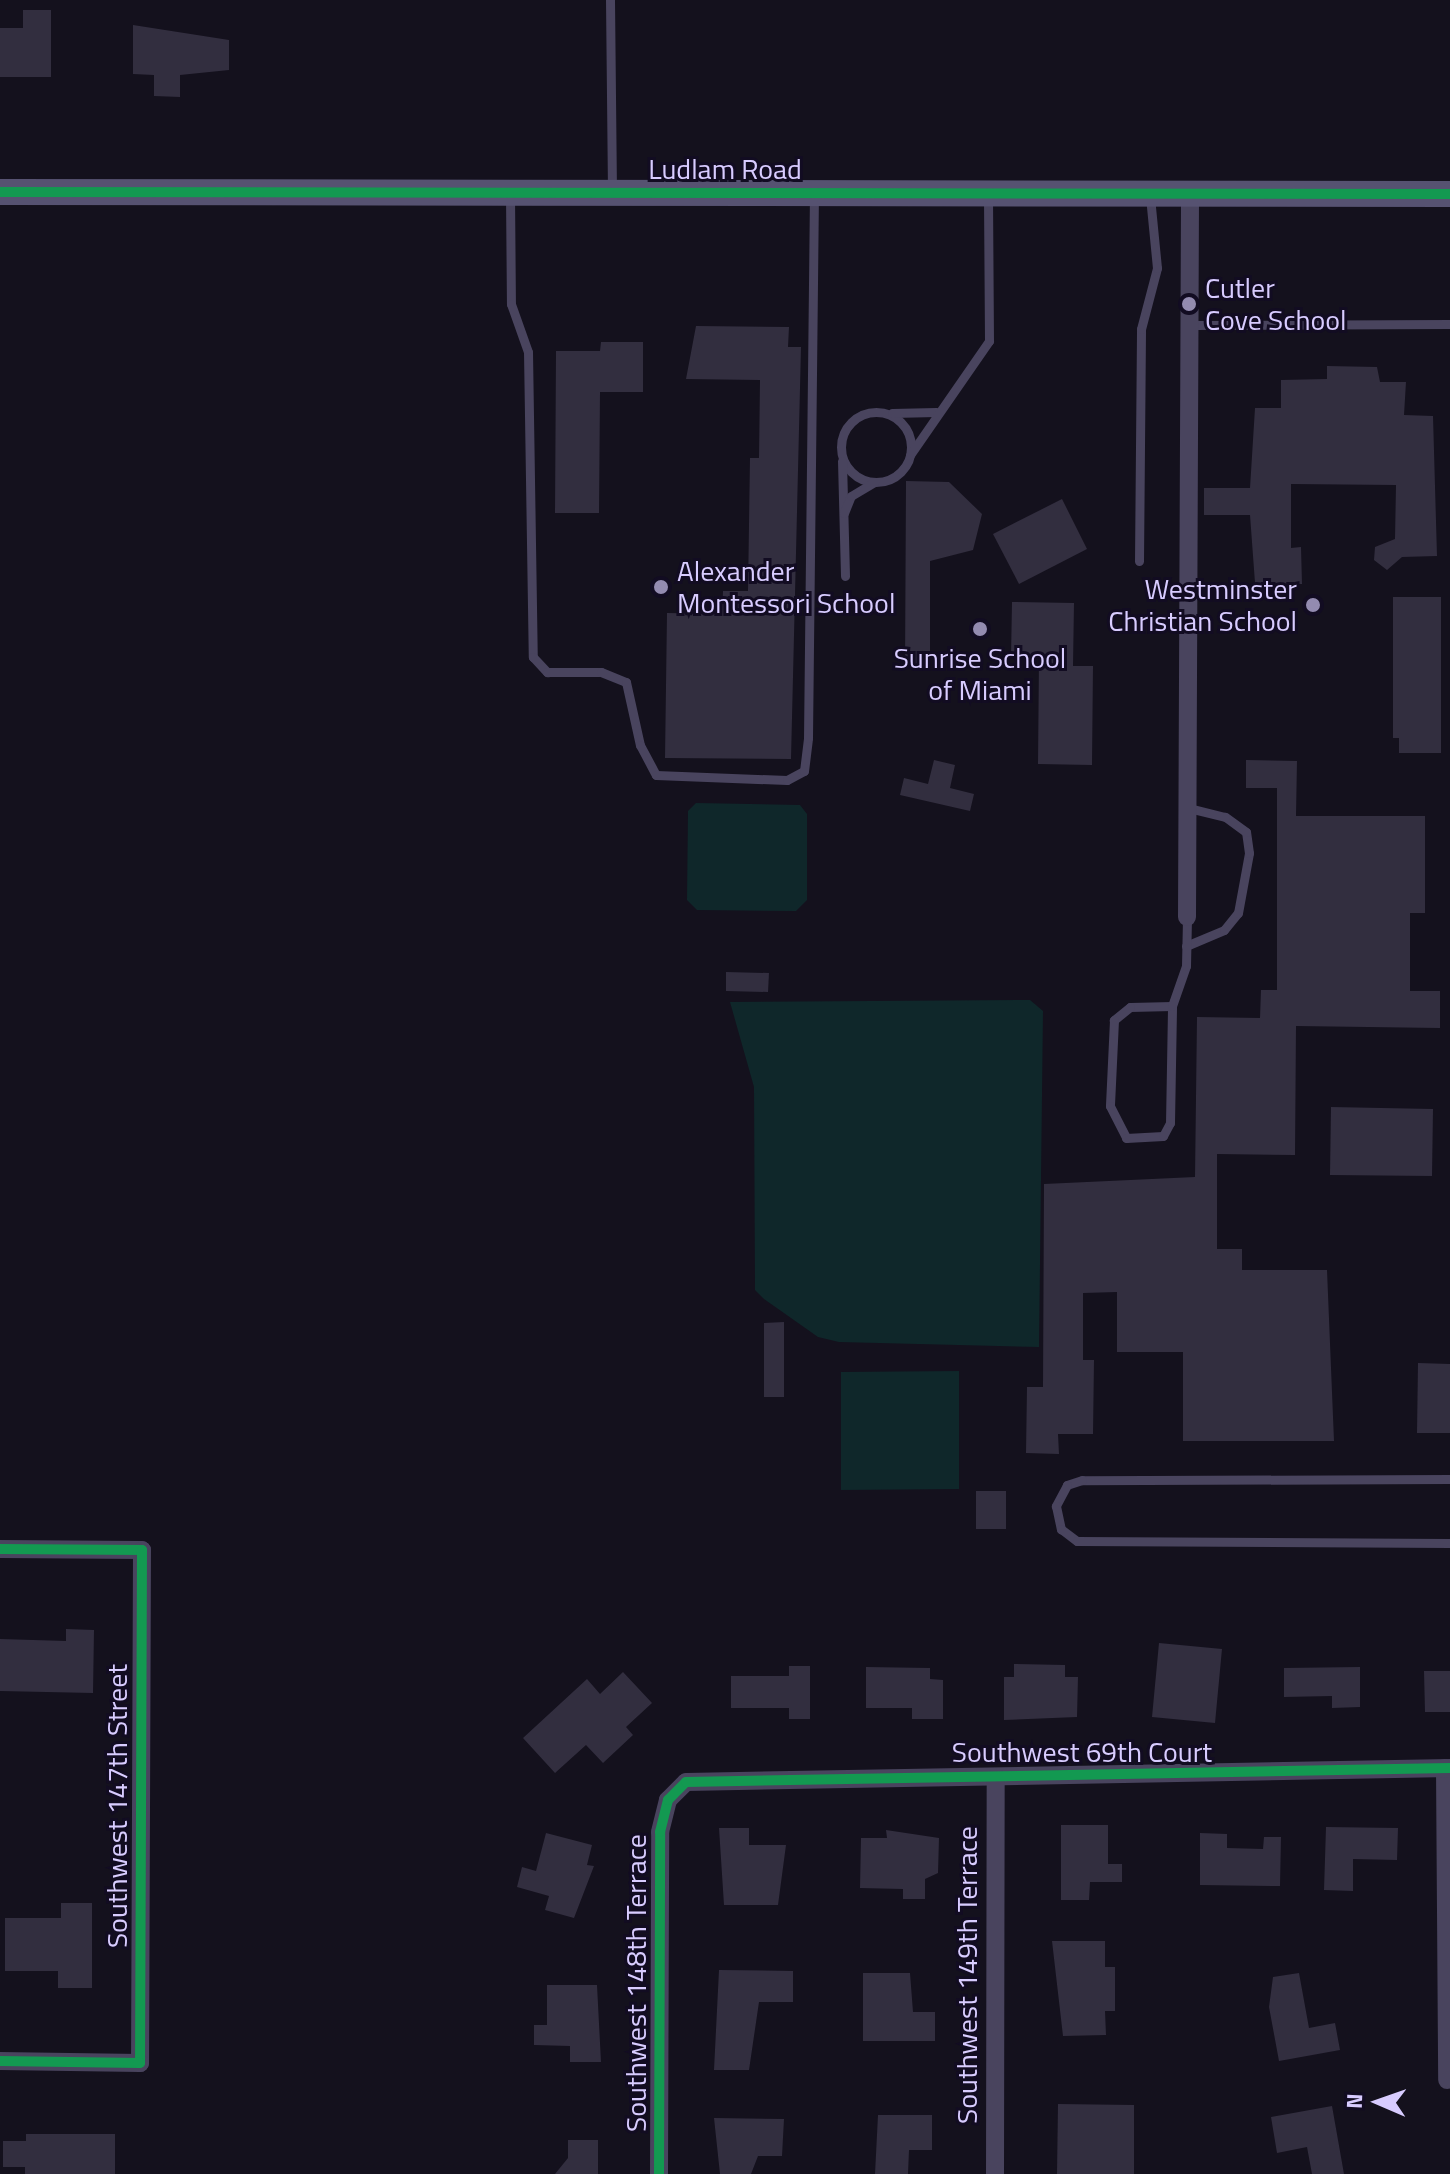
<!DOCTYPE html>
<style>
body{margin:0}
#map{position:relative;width:1450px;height:2174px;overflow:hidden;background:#14111d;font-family:"Titillium Web",sans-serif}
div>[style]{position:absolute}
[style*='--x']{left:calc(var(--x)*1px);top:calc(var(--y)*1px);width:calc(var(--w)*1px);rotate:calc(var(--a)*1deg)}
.green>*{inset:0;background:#0f272a}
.building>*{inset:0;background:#322e3f}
.lane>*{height:9px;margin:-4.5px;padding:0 4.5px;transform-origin:4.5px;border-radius:4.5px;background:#49445e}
.lane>.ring{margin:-4.5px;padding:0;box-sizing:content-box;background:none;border:9px solid #49445e;border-radius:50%}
.street>*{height:18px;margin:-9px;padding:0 9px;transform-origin:9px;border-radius:9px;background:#49445e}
.secondary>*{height:26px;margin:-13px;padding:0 13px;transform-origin:13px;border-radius:13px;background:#565271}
.cycleway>*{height:10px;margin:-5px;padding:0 5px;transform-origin:5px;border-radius:5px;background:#139951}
.dots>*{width:22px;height:22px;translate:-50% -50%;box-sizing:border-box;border:4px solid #120c22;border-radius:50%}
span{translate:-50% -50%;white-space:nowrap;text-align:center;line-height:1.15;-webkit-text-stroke:6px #120c22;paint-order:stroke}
.street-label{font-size:28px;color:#d8ccff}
.poi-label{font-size:28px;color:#d8ccff}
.left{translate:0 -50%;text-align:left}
.right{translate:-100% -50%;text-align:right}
.north{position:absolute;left:1338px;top:2062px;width:80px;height:80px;-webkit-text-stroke:6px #120c22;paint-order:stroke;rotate:272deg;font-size:22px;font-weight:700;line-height:32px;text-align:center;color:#d8ccff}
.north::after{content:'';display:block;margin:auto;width:28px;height:36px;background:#d8ccff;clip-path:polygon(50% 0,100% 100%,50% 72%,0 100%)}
</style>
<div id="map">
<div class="green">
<div style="clip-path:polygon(696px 803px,800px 805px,807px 814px,807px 900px,796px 911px,697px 910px,687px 900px,688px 811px)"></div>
<div style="clip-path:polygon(1030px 1000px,1043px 1011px,1039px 1347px,839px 1342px,818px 1337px,764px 1299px,755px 1290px,754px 1087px,730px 1002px)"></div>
<div style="clip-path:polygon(959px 1371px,959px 1489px,841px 1490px,841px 1372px)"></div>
</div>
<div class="building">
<div style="clip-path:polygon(23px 10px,51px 10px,51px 77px,0 77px,0 28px,23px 28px)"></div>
<div style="clip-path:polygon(133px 25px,229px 40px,229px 70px,180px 75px,180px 97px,154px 96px,154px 75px,133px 74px)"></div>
<div style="clip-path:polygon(696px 326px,789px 327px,788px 347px,801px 347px,791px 759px,665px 758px,667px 613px,722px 614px,723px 591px,748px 591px,750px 458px,759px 458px,760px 380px,686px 379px)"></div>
<div style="clip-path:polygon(601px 342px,643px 342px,643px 392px,600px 392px,599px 513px,555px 513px,556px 351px,600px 351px)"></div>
<div style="clip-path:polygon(1327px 366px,1377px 367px,1380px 382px,1406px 382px,1404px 415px,1433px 416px,1437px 556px,1402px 557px,1387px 570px,1374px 560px,1375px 547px,1395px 539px,1396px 485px,1291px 484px,1291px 548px,1301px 547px,1302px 584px,1255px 583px,1250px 515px,1204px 515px,1204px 488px,1250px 488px,1255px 408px,1281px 408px,1281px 380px,1327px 379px)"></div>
<div style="clip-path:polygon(906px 481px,949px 482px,982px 514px,973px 550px,930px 561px,930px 668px,905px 668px)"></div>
<div style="clip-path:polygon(1062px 499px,1087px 549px,1019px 584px,993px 534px)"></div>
<div style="clip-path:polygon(1393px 597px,1441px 597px,1441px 753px,1399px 753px,1399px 738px,1393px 738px)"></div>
<div style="clip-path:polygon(1012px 602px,1074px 603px,1073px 666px,1093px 666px,1092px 765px,1038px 764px,1039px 657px,1011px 657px)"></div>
<div style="clip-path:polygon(934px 760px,955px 765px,950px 788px,974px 794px,970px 811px,900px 795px,904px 778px,928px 784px)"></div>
<div style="clip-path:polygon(1246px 760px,1297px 761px,1296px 816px,1425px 816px,1425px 913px,1410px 913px,1410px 991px,1440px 991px,1440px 1028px,1296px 1026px,1295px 1155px,1217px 1154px,1217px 1249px,1242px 1249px,1242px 1270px,1327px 1270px,1334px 1441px,1183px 1441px,1183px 1352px,1117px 1352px,1117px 1292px,1083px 1293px,1083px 1360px,1094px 1360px,1093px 1434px,1058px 1434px,1059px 1454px,1026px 1453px,1027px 1387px,1043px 1387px,1044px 1184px,1195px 1177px,1197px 1017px,1260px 1018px,1261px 990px,1277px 990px,1277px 788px,1246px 788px)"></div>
<div style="clip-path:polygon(726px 972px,769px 973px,768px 992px,726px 991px)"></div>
<div style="clip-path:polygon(1331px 1107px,1433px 1109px,1432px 1176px,1330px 1175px)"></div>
<div style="clip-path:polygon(784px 1322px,784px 1397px,764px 1397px,764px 1323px)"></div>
<div style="clip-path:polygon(1418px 1363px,1450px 1364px,1450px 1433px,1417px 1433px)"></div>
<div style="clip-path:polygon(976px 1491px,1006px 1491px,1006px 1529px,976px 1529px)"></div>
<div style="clip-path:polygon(66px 1629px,94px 1630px,93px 1693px,0 1691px,0 1639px,66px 1641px)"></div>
<div style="clip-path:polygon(1159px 1643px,1222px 1649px,1215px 1723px,1152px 1717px)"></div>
<div style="clip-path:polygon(1014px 1664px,1065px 1665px,1065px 1677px,1078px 1677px,1077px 1717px,1004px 1720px,1004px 1677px,1014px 1677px)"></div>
<div style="clip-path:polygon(789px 1666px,810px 1666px,810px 1719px,789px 1719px,789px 1708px,731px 1708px,731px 1676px,789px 1676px)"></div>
<div style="clip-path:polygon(866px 1667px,930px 1668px,930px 1679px,943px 1680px,943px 1719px,912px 1719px,912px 1708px,866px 1708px)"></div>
<div style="clip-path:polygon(1360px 1667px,1360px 1707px,1332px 1708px,1332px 1696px,1284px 1697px,1284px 1668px)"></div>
<div style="clip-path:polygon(1424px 1671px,1450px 1671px,1450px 1712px,1425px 1712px)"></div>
<div style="clip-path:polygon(623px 1672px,652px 1703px,626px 1727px,633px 1735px,603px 1763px,586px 1745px,555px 1773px,523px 1738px,587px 1679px,600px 1694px)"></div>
<div style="clip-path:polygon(1061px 1825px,1108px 1825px,1108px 1864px,1122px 1864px,1122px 1882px,1090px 1882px,1089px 1900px,1061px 1900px)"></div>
<div style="clip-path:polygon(1326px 1827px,1398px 1828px,1397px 1860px,1353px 1859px,1353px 1891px,1324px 1890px)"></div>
<div style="clip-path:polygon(719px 1828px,749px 1828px,749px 1845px,786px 1845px,778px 1905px,724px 1905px)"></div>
<div style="clip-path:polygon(886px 1830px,939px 1838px,938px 1873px,925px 1879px,925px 1899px,903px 1899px,903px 1889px,860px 1888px,861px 1838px,887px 1838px)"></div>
<div style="clip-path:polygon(546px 1833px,592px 1845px,587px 1865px,594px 1866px,574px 1918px,545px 1910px,549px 1896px,517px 1887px,522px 1867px,536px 1871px)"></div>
<div style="clip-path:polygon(1200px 1833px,1227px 1834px,1227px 1848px,1263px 1849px,1264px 1837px,1281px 1837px,1280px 1886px,1200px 1885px)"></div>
<div style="clip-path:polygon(61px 1903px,92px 1903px,92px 1988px,58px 1988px,58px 1971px,5px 1971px,5px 1918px,61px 1918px)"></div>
<div style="clip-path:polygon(1052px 1941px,1105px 1941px,1105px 1967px,1115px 1967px,1115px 2011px,1105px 2011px,1106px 2035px,1063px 2036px)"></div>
<div style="clip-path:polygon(719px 1970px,793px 1971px,793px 2002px,759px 2002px,749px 2070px,714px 2070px)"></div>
<div style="clip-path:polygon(863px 1973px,910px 1973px,913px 2012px,935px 2012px,935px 2041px,863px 2041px)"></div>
<div style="clip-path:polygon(1299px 1973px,1309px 2028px,1335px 2023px,1340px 2050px,1279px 2061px,1269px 2007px,1273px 1977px)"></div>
<div style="clip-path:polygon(547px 1985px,597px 1985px,601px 2062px,570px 2062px,570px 2046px,534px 2045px,534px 2025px,547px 2025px)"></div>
<div style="clip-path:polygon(1058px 2104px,1134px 2105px,1134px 2174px,1057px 2174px)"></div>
<div style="clip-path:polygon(1332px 2106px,1344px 2174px,1312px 2174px,1307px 2147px,1277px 2153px,1271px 2117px)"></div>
<div style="clip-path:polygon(878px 2115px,932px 2115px,932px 2150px,909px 2150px,908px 2174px,875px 2174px)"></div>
<div style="clip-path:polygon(714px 2118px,784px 2119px,782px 2156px,758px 2156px,751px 2174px,720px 2174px)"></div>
<div style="clip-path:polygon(26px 2134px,115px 2134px,115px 2174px,25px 2174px,25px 2167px,3px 2167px,3px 2141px,26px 2141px)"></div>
<div style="clip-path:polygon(568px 2140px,598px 2140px,598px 2174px,555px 2174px,568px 2158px)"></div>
</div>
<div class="lane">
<div style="--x:610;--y:0;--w:189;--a:89.4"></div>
<div style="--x:510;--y:195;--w:109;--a:89.5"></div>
<div style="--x:511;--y:304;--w:51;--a:70.5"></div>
<div style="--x:528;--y:352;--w:305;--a:89.1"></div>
<div style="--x:533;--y:657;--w:21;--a:47"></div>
<div style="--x:547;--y:672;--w:54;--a:0"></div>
<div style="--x:601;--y:672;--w:27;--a:22"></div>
<div style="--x:626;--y:682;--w:65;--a:77.5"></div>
<div style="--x:640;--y:745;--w:34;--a:62"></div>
<div style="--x:656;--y:775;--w:131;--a:2.2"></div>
<div style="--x:787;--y:780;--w:19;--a:-28"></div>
<div style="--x:804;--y:771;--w:33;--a:-83"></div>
<div style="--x:808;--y:738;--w:544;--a:-89.37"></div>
<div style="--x:1189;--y:325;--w:261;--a:-0.2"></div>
<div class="ring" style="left:841px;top:412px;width:61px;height:61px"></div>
<div style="--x:892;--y:413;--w:44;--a:-1.3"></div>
<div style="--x:910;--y:455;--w:139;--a:-55.3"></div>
<div style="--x:989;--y:341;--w:144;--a:-90.4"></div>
<div style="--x:842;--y:461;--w:115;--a:88.5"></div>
<div style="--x:844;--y:513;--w:18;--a:-68"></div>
<div style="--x:851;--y:496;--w:27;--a:-31"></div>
<div style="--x:1139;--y:561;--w:232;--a:-89.5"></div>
<div style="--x:1141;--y:329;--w:63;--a:-75.3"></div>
<div style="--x:1157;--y:268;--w:71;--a:-95.6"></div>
<div style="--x:1186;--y:946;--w:41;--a:-22.8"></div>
<div style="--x:1224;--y:930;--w:22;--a:-51"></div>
<div style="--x:1238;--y:913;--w:61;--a:-79.6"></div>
<div style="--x:1249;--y:853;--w:21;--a:-98"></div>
<div style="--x:1246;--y:832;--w:26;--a:-144"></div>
<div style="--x:1225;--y:817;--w:37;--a:-166"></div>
<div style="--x:1172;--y:1006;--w:42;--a:178.6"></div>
<div style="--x:1130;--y:1007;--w:21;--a:141"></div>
<div style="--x:1114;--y:1020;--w:86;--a:92.7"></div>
<div style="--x:1110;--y:1106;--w:36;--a:63"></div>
<div style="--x:1126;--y:1138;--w:37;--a:-3"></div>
<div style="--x:1163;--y:1136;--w:15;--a:-62"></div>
<div style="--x:1170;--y:1123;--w:117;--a:-89"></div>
<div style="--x:1172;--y:1006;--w:42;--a:-70.7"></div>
<div style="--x:1186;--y:966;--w:49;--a:-88.8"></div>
<div style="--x:1450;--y:1479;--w:368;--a:179.8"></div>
<div style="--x:1082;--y:1480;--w:16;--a:162"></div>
<div style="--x:1067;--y:1485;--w:24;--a:118"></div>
<div style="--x:1056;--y:1506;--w:24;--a:78"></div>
<div style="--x:1061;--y:1529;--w:20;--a:37"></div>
<div style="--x:1077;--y:1541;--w:373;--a:0.3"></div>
</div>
<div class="street">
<div style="--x:1187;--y:917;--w:723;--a:-89.76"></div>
<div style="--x:0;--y:1549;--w:142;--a:0.4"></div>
<div style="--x:142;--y:1550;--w:513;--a:90.22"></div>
<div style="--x:140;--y:2063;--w:140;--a:-179.2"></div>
<div style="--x:1445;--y:1768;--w:312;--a:89.6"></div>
<div style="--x:659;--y:2174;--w:342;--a:-89.8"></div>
<div style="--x:660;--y:1832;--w:33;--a:-76"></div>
<div style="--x:668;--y:1800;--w:25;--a:-45"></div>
<div style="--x:686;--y:1782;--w:764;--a:-1.05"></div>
<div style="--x:995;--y:2174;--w:397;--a:-89.9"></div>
</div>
<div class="secondary">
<div style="--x:0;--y:192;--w:1450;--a:0.08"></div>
</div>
<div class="cycleway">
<div style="--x:0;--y:192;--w:1450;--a:0.08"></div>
<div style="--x:0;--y:1549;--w:142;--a:0.4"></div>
<div style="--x:142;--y:1550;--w:513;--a:90.22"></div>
<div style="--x:140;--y:2063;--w:140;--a:-179.2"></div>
<div style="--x:659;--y:2174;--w:342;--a:-89.8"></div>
<div style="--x:660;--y:1832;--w:33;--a:-76"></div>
<div style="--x:668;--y:1800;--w:25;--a:-45"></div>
<div style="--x:686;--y:1782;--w:764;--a:-1.05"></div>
</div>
<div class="dots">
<div style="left:1189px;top:304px;background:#938bb0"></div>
<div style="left:661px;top:587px;background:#938bb0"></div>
<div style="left:1313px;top:605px;background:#938bb0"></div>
<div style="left:980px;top:629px;background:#938bb0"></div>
</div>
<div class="street-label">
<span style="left:725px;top:169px">Ludlam Road</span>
<span style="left:1082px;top:1752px">Southwest 69th Court</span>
<span style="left:117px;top:1806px;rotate:-90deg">Southwest 147th Street</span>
<span style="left:967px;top:1975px;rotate:-90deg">Southwest 149th Terrace</span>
<span style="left:636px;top:1983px;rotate:-90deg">Southwest 148th Terrace</span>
</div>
<div class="poi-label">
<span class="left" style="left:1205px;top:304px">Cutler<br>Cove School</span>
<span class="left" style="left:677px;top:587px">Alexander<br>Montessori School</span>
<span class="right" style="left:1297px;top:605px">Westminster<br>Christian School</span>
<span style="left:980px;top:674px">Sunrise School<br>of Miami</span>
</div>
<div class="north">N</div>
</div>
